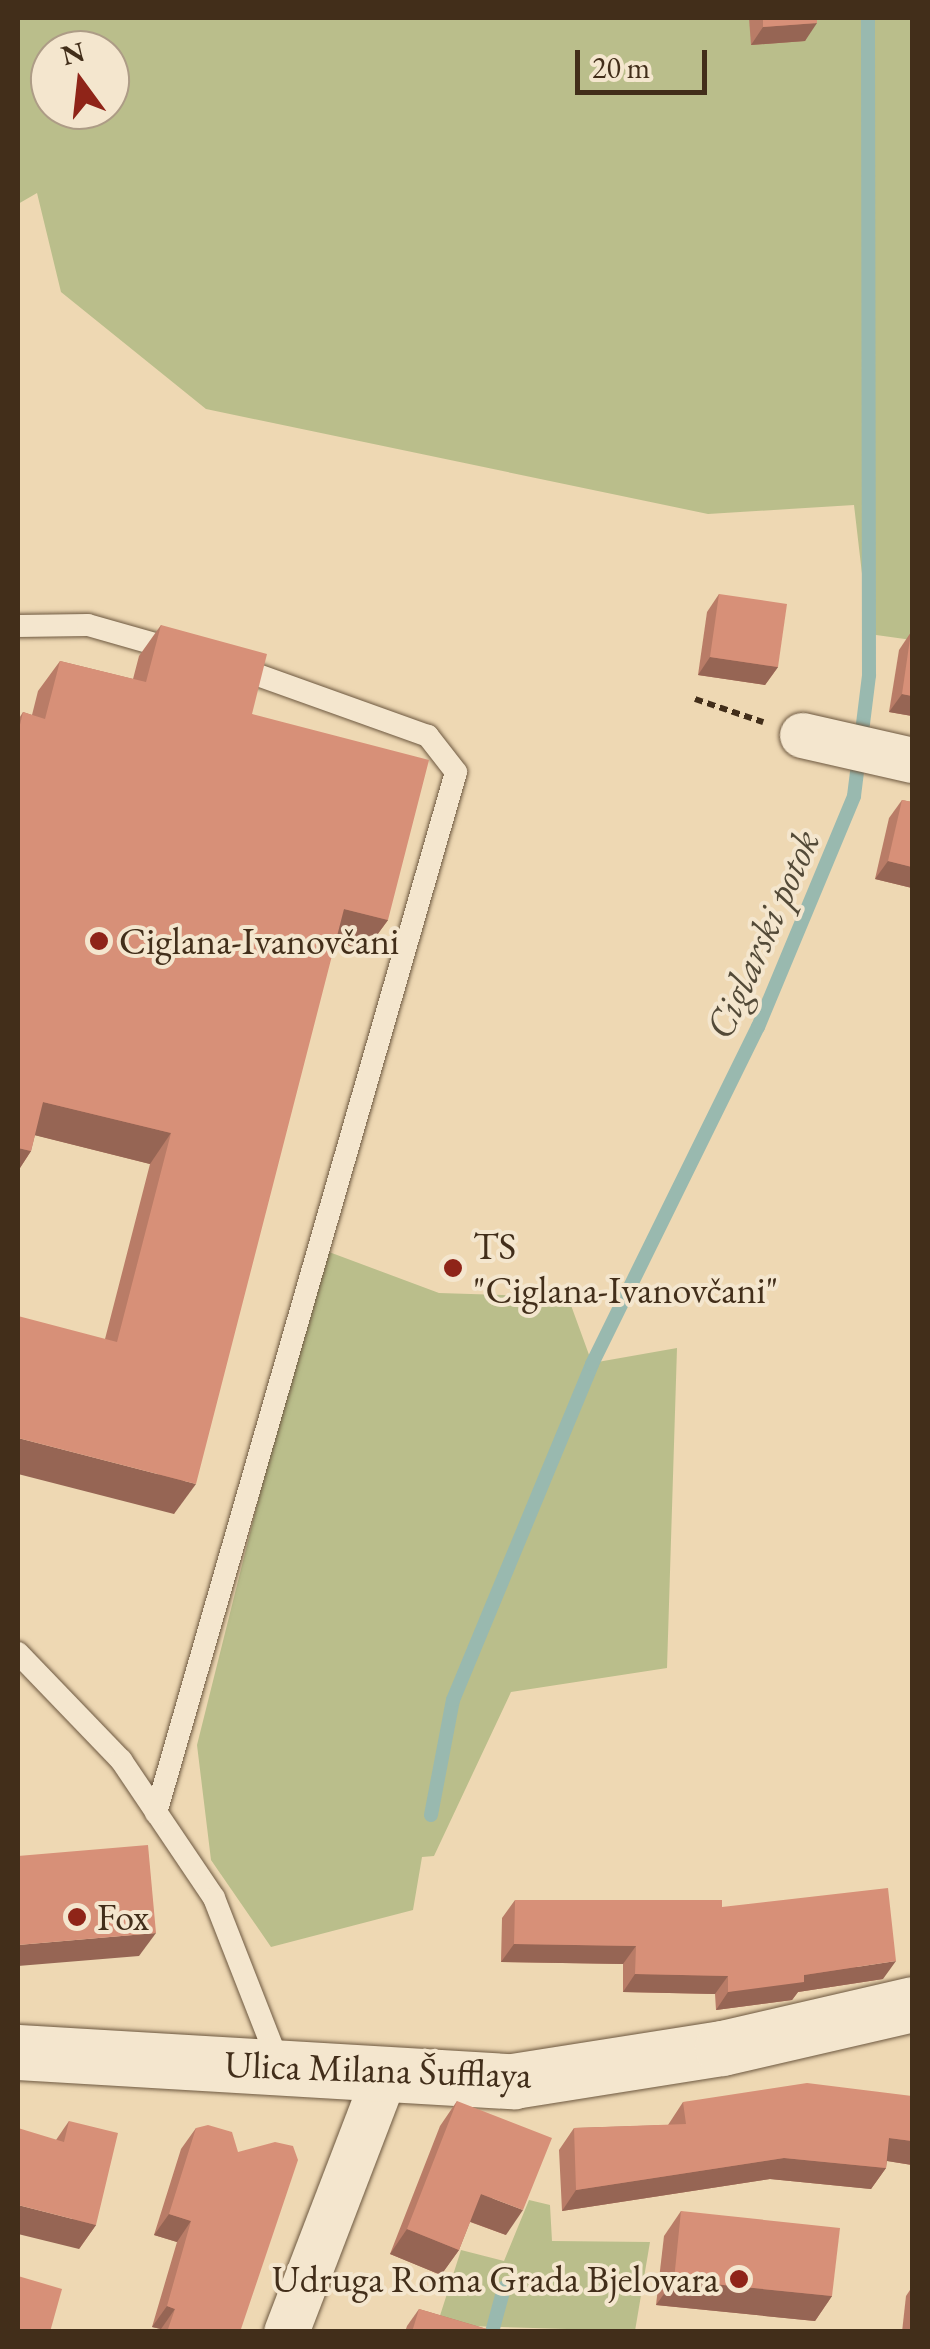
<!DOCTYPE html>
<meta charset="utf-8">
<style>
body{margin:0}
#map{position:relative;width:930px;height:2349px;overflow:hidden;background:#eed8b3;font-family:"EB Garamond",serif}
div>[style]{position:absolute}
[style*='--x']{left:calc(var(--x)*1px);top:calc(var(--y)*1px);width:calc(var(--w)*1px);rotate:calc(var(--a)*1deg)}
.green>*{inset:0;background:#babe8b}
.stream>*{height:14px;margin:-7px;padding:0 7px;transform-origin:7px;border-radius:7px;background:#99b9af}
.path>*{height:6px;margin-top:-3px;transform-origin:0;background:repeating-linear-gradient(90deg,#422e1a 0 8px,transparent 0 13px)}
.roads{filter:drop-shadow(0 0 2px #6d5840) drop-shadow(0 0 2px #6d5840)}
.lane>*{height:22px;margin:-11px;padding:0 11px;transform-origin:11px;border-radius:11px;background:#f4e6ce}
.street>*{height:45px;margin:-22.5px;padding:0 22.5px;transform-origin:22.5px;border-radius:22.5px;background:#f4e6ce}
.secondary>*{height:55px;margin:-27.5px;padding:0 27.5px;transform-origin:27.5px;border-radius:27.5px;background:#f4e6ce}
.wall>*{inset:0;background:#b97c67}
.shaded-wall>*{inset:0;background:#966554}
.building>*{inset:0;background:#d79078}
.dots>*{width:28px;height:28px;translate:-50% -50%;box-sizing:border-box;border:5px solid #f4e6ce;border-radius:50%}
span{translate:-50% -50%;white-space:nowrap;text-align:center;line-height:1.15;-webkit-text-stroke:8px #f4e6ce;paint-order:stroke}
.poi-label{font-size:38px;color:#422e1a}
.left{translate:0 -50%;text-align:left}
.right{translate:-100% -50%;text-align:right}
.street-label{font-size:38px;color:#422e1a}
.water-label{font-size:40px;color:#534a38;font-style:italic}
.frame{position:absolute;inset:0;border:20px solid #422e1a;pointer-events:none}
.north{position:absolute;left:30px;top:30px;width:100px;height:100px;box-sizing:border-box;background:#f4e6ce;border:2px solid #ad9c86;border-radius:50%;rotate:345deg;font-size:28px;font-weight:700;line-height:40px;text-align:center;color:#422e1a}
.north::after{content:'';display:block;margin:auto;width:35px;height:45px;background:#8f2418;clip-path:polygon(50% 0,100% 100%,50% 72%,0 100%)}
.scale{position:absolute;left:575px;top:50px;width:132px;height:45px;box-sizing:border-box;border:5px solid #422e1a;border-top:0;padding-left:12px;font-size:30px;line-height:35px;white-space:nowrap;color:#422e1a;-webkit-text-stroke:8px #f4e6ce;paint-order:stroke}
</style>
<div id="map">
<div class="green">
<div style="clip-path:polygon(evenodd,18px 18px,912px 18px,912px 640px,869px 634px,854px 505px,708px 514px,206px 409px,61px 292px,37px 193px,18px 204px,18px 18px,50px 50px,110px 50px,110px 110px,50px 110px,50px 50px)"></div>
<div style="clip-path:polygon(321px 1249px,439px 1293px,568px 1297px,592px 1363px,677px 1348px,667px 1668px,511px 1692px,434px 1856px,422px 1857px,413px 1910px,271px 1947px,211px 1860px,197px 1745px)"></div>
<div style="clip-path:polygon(529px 2200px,550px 2205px,552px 2241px,650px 2242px,635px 2331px,437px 2325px,461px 2250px,504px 2261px)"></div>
</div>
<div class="stream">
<div style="--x:431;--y:1815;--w:117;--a:-79.2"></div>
<div style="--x:453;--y:1700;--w:364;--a:-67.5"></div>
<div style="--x:592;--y:1364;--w:376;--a:-63.8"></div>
<div style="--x:758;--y:1027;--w:250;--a:-67.4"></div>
<div style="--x:854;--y:796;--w:122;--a:-82.9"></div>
<div style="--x:869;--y:675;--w:657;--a:-90.09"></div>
<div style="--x:492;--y:2332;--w:46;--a:-74.7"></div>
</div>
<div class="path">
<div style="--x:695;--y:699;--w:72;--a:18.7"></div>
</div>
<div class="roads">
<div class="lane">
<div style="--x:18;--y:626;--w:70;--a:-0.8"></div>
<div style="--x:88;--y:625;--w:91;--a:15.9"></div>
<div style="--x:18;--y:1653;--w:149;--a:46.1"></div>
<div style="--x:121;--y:1760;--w:166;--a:56"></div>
<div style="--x:214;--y:1898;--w:180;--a:68.6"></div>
<div style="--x:156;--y:1813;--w:1083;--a:-73.92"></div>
<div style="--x:456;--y:772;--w:46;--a:-127.9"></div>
<div style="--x:428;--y:736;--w:205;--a:-160.3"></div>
</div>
<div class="street">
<div style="--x:802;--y:735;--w:113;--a:12.8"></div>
<div style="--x:286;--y:2332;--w:279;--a:-69"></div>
</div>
<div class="secondary">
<div style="--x:18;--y:2052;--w:496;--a:3.4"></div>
<div style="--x:513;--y:2081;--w:212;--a:-9"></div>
<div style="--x:722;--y:2048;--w:195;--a:-13"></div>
</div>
</div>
<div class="wall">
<div style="clip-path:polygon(749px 18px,817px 18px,805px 41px,751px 45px)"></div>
<div style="clip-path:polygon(719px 594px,778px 667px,765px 685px,698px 675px,707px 612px)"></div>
<div style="clip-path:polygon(161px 625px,252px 714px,388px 920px,366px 950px,335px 942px,174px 1514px,105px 1339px,150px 1164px,35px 1135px,31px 1151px,18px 1171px,18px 720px,23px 712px,32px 715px,38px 691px,60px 661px,133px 679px,139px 656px)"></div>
<div style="clip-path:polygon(911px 632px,912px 632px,912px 716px,889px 712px,899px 650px)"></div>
<div style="clip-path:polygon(902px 800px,912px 802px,912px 888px,875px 879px,889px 818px)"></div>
<div style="clip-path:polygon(515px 1900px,722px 1907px,883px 1979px,798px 1992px,792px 2000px,716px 2010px,715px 1994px,623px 1992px,623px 1964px,501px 1962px,502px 1918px)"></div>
<div style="clip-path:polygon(912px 2096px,912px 2165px,887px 2161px,886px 2168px,871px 2189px,770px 2179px,562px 2211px,559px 2150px,574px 2128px,668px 2125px,683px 2102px)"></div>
<div style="clip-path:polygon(457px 2101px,506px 2235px,470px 2222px,459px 2250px,441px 2275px,390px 2254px,440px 2126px)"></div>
<div style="clip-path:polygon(69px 2121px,96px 2225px,79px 2249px,56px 2140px)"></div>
<div style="clip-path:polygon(196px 2128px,240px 2332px,160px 2332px,161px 2329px,152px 2327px,177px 2242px,154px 2235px,181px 2149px)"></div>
<div style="clip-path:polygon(681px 2211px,832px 2296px,815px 2321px,656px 2305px,664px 2236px)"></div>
<div style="clip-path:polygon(912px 2287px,912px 2332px,902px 2332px,906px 2296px)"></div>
<div style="clip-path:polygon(419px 2309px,497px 2332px,405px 2332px,407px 2326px)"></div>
</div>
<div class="shaded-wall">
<div style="clip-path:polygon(817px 23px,805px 41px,751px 45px,763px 27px)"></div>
<div style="clip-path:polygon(710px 657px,778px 667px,765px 685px,698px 675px)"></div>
<div style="clip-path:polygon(902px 694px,912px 696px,912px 716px,889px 712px)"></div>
<div style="clip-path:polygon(888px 861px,912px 867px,912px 888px,875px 879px)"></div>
<div style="clip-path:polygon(344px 909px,388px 920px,366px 950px,322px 939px)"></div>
<div style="clip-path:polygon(43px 1102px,171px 1133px,150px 1164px,22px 1132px)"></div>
<div style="clip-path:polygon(18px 1148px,31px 1151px,18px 1171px)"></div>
<div style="clip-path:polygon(18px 1438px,196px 1484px,174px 1514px,18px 1474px)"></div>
<div style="clip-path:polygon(156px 1933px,139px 1956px,18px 1966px,18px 1945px)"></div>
<div style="clip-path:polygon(514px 1944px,636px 1946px,623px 1964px,501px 1962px)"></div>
<div style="clip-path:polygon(896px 1961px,883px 1979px,798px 1992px,792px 2000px,716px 2010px,728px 1992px,804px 1975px)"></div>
<div style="clip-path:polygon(635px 1974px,728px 1976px,715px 1994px,623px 1992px)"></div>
<div style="clip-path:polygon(889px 2138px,912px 2141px,912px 2165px,875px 2159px)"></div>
<div style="clip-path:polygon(784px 2158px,886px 2168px,871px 2189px,770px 2179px,562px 2211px,576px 2190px)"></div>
<div style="clip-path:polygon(481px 2194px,523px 2210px,506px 2235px,463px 2219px)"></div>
<div style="clip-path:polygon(18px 2205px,96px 2225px,79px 2249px,18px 2234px)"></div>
<div style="clip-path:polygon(169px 2214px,191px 2221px,177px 2242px,154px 2235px)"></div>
<div style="clip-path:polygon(407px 2229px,459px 2250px,441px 2275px,390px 2254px)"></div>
<div style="clip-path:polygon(674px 2280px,832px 2296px,815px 2321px,656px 2305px)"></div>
<div style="clip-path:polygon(167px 2306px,175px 2309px,161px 2329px,152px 2327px)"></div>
</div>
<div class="building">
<div style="clip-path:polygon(763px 18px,817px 18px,817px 23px,763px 27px)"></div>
<div style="clip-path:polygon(719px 594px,787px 604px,778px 667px,710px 657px)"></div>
<div style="clip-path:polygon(161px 625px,267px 654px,252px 714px,429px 760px,388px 920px,344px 909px,196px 1484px,18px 1438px,18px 1316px,117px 1342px,171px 1133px,43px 1102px,31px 1151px,18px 1148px,18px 733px,23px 712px,45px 719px,60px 661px,146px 682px)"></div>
<div style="clip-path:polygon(911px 632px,912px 632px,912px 696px,902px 694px)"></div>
<div style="clip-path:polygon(902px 800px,912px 802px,912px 867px,888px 861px)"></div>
<div style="clip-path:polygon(148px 1845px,156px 1933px,18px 1945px,18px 1856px)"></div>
<div style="clip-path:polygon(888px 1888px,896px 1961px,804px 1975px,804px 1982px,728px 1992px,728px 1976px,635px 1974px,636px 1946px,514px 1944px,515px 1900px,722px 1900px,722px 1907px)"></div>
<div style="clip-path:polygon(807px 2083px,912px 2096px,912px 2141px,889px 2138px,886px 2168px,784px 2158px,576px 2190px,574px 2128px,686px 2124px,683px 2102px)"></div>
<div style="clip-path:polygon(457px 2101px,552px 2138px,523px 2210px,481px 2194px,459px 2250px,407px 2229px)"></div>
<div style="clip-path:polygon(69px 2121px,118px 2133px,96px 2225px,18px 2205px,18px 2128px,64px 2142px)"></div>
<div style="clip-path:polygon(208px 2125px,232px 2132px,238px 2152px,275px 2142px,293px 2146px,298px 2160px,240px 2332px,167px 2332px,175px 2309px,167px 2306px,191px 2221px,169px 2214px,196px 2128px)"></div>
<div style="clip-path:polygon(681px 2211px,840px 2228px,832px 2296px,674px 2280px)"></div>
<div style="clip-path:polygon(18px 2276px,62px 2289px,50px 2332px,18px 2332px)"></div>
<div style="clip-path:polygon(419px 2309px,497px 2332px,412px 2332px)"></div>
</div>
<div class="dots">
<div style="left:99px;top:941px;background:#8f2418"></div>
<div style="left:453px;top:1268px;background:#8f2418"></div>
<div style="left:77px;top:1917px;background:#8f2418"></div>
<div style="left:739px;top:2279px;background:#8f2418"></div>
</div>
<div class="poi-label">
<span class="left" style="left:119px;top:941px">Ciglana-Ivanovčani</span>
<span class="left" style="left:473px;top:1268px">TS<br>"Ciglana-Ivanovčani"</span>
<span class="left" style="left:97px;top:1917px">Fox</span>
<span class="right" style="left:719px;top:2279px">Udruga Roma Grada Bjelovara</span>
</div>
<div class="street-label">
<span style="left:378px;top:2069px;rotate:2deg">Ulica Milana Šufflaya</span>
</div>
<div class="water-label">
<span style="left:762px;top:934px;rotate:-66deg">Ciglarski potok</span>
</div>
<div class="frame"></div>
<div class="north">N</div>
<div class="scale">20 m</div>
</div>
